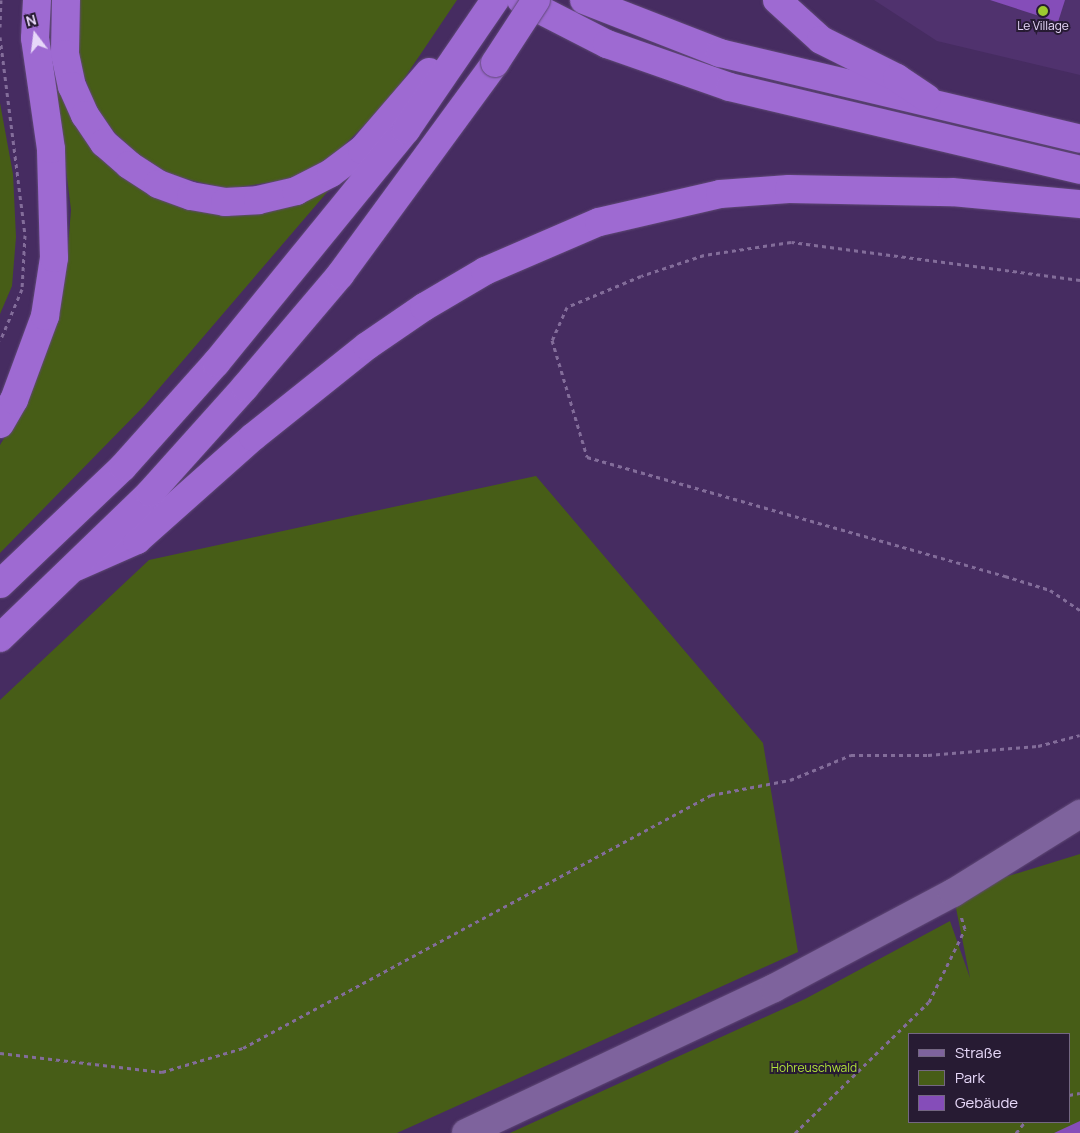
<!DOCTYPE html>
<meta charset="utf-8">
<style>
body{margin:0}
#map{position:relative;width:1080px;height:1133px;overflow:hidden;background:#462c61;font-family:Manrope,sans-serif}
div>[style]{position:absolute}
[style*='--x']{left:calc(var(--x)*1px);top:calc(var(--y)*1px);width:calc(var(--w)*1px);rotate:calc(var(--a)*1deg)}
.built>*{inset:0;background:#50326e}
.green>*{inset:0;background:#475d17}
.building>*{inset:0;background:#854db9}
.path>*{height:3px;margin-top:-1.5px;transform-origin:0;background:repeating-linear-gradient(90deg,#836d9a 0 4px,transparent 0 8px)}
.roads{filter:drop-shadow(0 0 1px #604977) drop-shadow(0 0 1px #604977)}
.tertiary>*{height:28px;margin:-14px;padding:0 14px;transform-origin:14px;border-radius:14px;background:#7e639d}
.trunk>*{height:28px;margin:-14px;padding:0 14px;transform-origin:14px;border-radius:14px;background:#9e6ad2}
.bridges{filter:drop-shadow(0 0 1px #604977) drop-shadow(0 0 1px #604977)}
.trunk-bridge>*{height:28px;margin:-14px;padding:0 14px;transform-origin:14px;border-radius:14px;background:#9e6ad2}
.dots>*{width:14px;height:14px;translate:-50% -50%;box-sizing:border-box;border:2px solid #271b33;border-radius:50%}
span{translate:-50% -50%;white-space:nowrap;text-align:center;line-height:1.15;-webkit-text-stroke:4px #271b33;paint-order:stroke}
.poi-label{font-size:12px;color:#e7d8f9}
.park-label{font-size:12px;color:#b2e539}
.legend{position:absolute;left:908px;top:1033px;width:162px;height:90px;box-sizing:border-box;background:#271b33;border:1px solid #746782;margin:0;padding:6px 9px;list-style:none;font-size:15px;color:#e7d8f9}
.legend li{display:flex;align-items:center;gap:10px;height:25px}
.legend b{width:25px;border:1px solid #746782}
.north{position:absolute;left:10px;top:10px;width:50px;height:50px;-webkit-text-stroke:4px #271b33;paint-order:stroke;rotate:345deg;font-size:14px;font-weight:700;line-height:20px;text-align:center;color:#e7d8f9}
.north::after{content:'';display:block;margin:auto;width:18px;height:22px;background:#e7d8f9;clip-path:polygon(50% 0,100% 100%,50% 72%,0 100%)}
</style>
<div id="map">
<div class="built">
<div style="clip-path:polygon(874px 0,1080px 0,1080px 75px,937px 41px)"></div>
</div>
<div class="green">
<div style="clip-path:polygon(79px 0,457px 0,389px 101px,331px 158px,308px 172px,284px 180px,227px 189px,171px 175px,140px 156px,115px 133px,96px 107px,80px 66px,76px 35px)"></div>
<div style="clip-path:polygon(54px 47px,154px 193px,335px 183px,144px 406px,0 553px,0 445px,23px 407px,67px 259px,71px 210px,51px 48px)"></div>
<div style="clip-path:polygon(0 103px,13px 174px,16px 237px,12px 286px,0 314px)"></div>
<div style="clip-path:polygon(536px 476px,763px 743px,798px 952px,397px 1133px,0 1133px,0 700px,149px 560px)"></div>
<div style="clip-path:polygon(evenodd,1080px 854px,1080px 1133px,510px 1133px,805px 999px,950px 921px,970px 978px,953px 893px,1080px 854px,909px 1034px,1069px 1034px,1069px 1122px,909px 1122px,909px 1034px)"></div>
</div>
<div class="building">
<div style="clip-path:polygon(990px 0,1065px 0,1058px 22px)"></div>
<div style="clip-path:polygon(1080px 1121px,1080px 1133px,1054px 1133px)"></div>
</div>
<div class="path">
<div style="--x:0;--y:27;--w:27;--a:-88"></div>
<div style="--x:0;--y:37;--w:200;--a:82.8"></div>
<div style="--x:25;--y:235;--w:54;--a:93.2"></div>
<div style="--x:22;--y:289;--w:56;--a:112.9"></div>
<div style="--x:1080;--y:280;--w:291;--a:-172.5"></div>
<div style="--x:791;--y:242;--w:88;--a:171.5"></div>
<div style="--x:704;--y:255;--w:66;--a:161.6"></div>
<div style="--x:641;--y:276;--w:80;--a:157.3"></div>
<div style="--x:567;--y:307;--w:36;--a:114"></div>
<div style="--x:552;--y:340;--w:122;--a:73.3"></div>
<div style="--x:587;--y:457;--w:435;--a:15.9"></div>
<div style="--x:1005;--y:576;--w:47;--a:17.3"></div>
<div style="--x:1050;--y:590;--w:36;--a:34"></div>
<div style="--x:0;--y:1053;--w:163;--a:6.7"></div>
<div style="--x:162;--y:1072;--w:84;--a:-16.5"></div>
<div style="--x:243;--y:1048;--w:532;--a:-28.4"></div>
<div style="--x:711;--y:795;--w:80;--a:-10.8"></div>
<div style="--x:790;--y:780;--w:66;--a:-22.3"></div>
<div style="--x:851;--y:755;--w:77;--a:0"></div>
<div style="--x:928;--y:755;--w:110;--a:-4.7"></div>
<div style="--x:1038;--y:746;--w:43;--a:-14.7"></div>
<div style="--x:1069;--y:1095;--w:11;--a:-10"></div>
<div style="--x:795;--y:1133;--w:187;--a:-44.4"></div>
<div style="--x:929;--y:1002;--w:81;--a:-63.7"></div>
<div style="--x:965;--y:929;--w:14;--a:-107"></div>
<div style="--x:1016;--y:1133;--w:14;--a:-51"></div>
</div>
<div class="roads">
<div class="tertiary">
<div style="--x:466;--y:1133;--w:340;--a:-25.2"></div>
<div style="--x:774;--y:988;--w:203;--a:-28"></div>
<div style="--x:953;--y:893;--w:150;--a:-31.9"></div>
</div>
<div class="trunk">
<div style="--x:66;--y:0;--w:54;--a:91.1"></div>
<div style="--x:65;--y:54;--w:33;--a:78"></div>
<div style="--x:72;--y:86;--w:32;--a:66"></div>
<div style="--x:85;--y:115;--w:34;--a:56"></div>
<div style="--x:104;--y:143;--w:33;--a:41"></div>
<div style="--x:129;--y:165;--w:35;--a:33"></div>
<div style="--x:158;--y:184;--w:35;--a:20"></div>
<div style="--x:191;--y:196;--w:35;--a:10"></div>
<div style="--x:225;--y:202;--w:33;--a:-3"></div>
<div style="--x:258;--y:200;--w:39;--a:-13"></div>
<div style="--x:296;--y:191;--w:39;--a:-27"></div>
<div style="--x:331;--y:173;--w:39;--a:-37"></div>
<div style="--x:362;--y:150;--w:103;--a:-49.3"></div>
<div style="--x:521;--y:0;--w:97;--a:27.1"></div>
<div style="--x:607;--y:44;--w:130;--a:19.3"></div>
<div style="--x:730;--y:87;--w:360;--a:13.3"></div>
<div style="--x:584;--y:0;--w:146;--a:21.3"></div>
<div style="--x:720;--y:53;--w:370;--a:13.4"></div>
<div style="--x:777;--y:0;--w:59;--a:42.3"></div>
<div style="--x:821;--y:40;--w:85;--a:26.6"></div>
<div style="--x:897;--y:78;--w:36;--a:34"></div>
<div style="--x:0;--y:424;--w:28;--a:-60"></div>
<div style="--x:14;--y:400;--w:90;--a:-69.7"></div>
<div style="--x:45;--y:316;--w:59;--a:-81.2"></div>
<div style="--x:54;--y:258;--w:109;--a:-91.6"></div>
<div style="--x:51;--y:149;--w:112;--a:-98.2"></div>
<div style="--x:35;--y:38;--w:38;--a:-87"></div>
<div style="--x:76;--y:567;--w:67;--a:-23.9"></div>
<div style="--x:137;--y:540;--w:155;--a:-41.6"></div>
<div style="--x:253;--y:437;--w:146;--a:-38.6"></div>
<div style="--x:367;--y:346;--w:69;--a:-34.4"></div>
<div style="--x:424;--y:307;--w:71;--a:-30.5"></div>
<div style="--x:485;--y:271;--w:124;--a:-23.3"></div>
<div style="--x:599;--y:222;--w:124;--a:-13"></div>
<div style="--x:720;--y:194;--w:69;--a:-4.1"></div>
<div style="--x:789;--y:189;--w:163;--a:1.1"></div>
<div style="--x:952;--y:192;--w:129;--a:5.4"></div>
<div style="--x:0;--y:584;--w:170;--a:-43.6"></div>
<div style="--x:123;--y:467;--w:140;--a:-48.2"></div>
<div style="--x:216;--y:363;--w:301;--a:-50.8"></div>
<div style="--x:406;--y:130;--w:158;--a:-55.6"></div>
<div style="--x:0;--y:638;--w:209;--a:-44"></div>
<div style="--x:150;--y:493;--w:142;--a:-48.1"></div>
<div style="--x:245;--y:387;--w:147;--a:-49.7"></div>
<div style="--x:340;--y:275;--w:263;--a:-53.8"></div>
</div>
</div>
<div class="bridges">
<div class="trunk-bridge">
<div style="--x:495;--y:63;--w:75;--a:-56.9"></div>
</div>
</div>
<div class="dots">
<div style="left:1043px;top:11px;background:#9dca30"></div>
</div>
<div class="poi-label">
<span style="left:1043px;top:26px">Le Village</span>
</div>
<div class="park-label">
<span style="left:814px;top:1068px">Hohreuschwald</span>
</div>
<ul class="legend">
<li><b style="height:6px;background:#7e639d"></b>Straße</li>
<li><b style="height:14px;background:#475d17"></b>Park</li>
<li><b style="height:14px;background:#854db9"></b>Gebäude</li>
</ul>
<div class="north">N</div>
</div>
